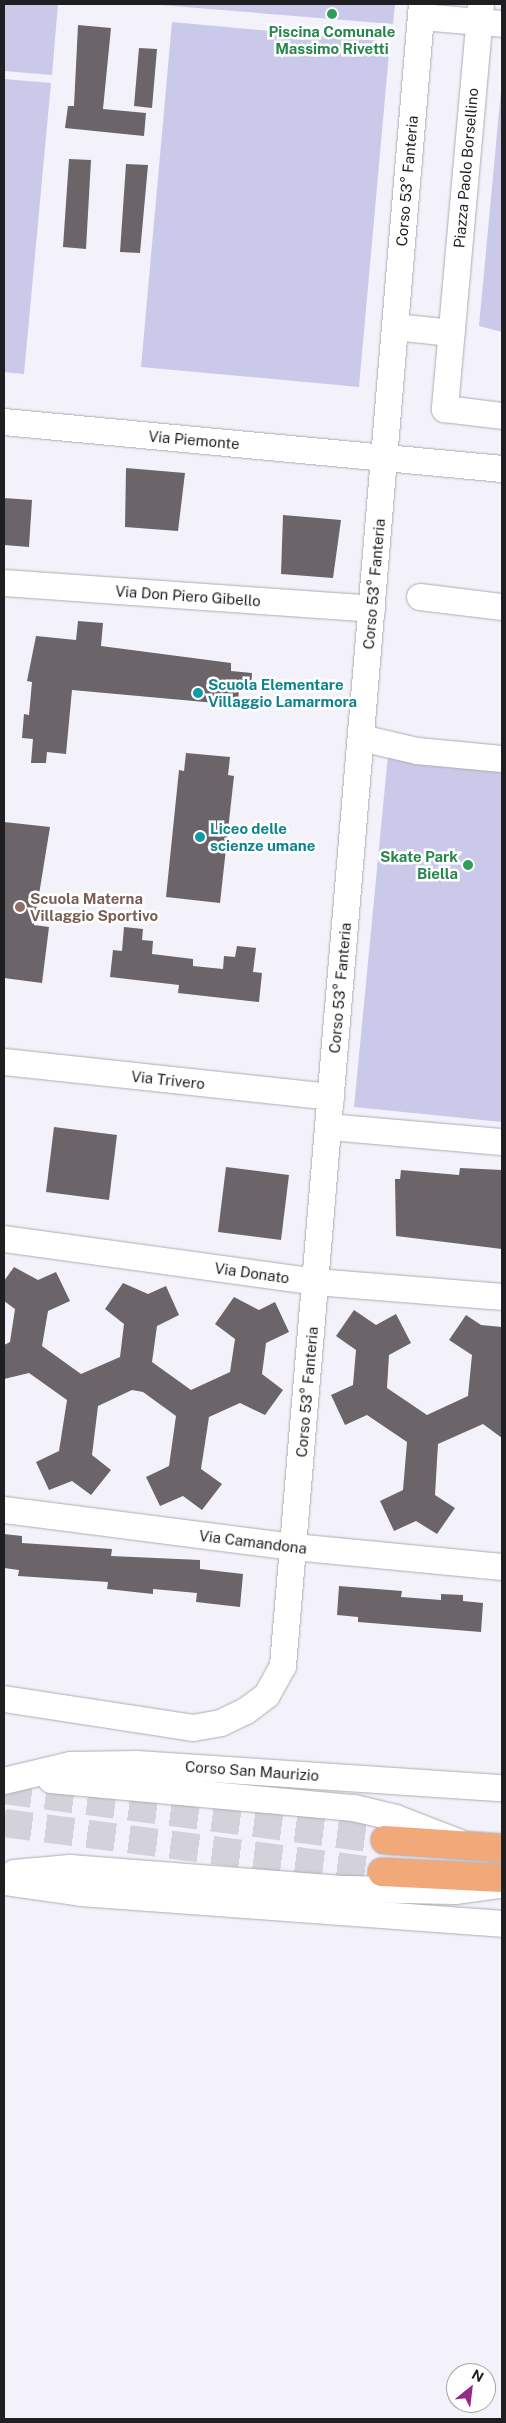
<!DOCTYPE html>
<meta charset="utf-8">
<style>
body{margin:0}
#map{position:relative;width:506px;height:2423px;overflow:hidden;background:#f3f2fb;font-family:"Public Sans",sans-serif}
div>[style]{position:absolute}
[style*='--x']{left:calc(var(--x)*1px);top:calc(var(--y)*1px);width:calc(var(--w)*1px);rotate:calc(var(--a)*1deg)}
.green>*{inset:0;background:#cbc9e9}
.building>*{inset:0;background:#6b6469}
.highway-tunnel>*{height:28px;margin-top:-14px;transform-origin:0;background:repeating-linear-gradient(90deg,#d3d2da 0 28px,transparent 0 42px)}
.roads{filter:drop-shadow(0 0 1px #acabb3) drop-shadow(0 0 1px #acabb3)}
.minor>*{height:26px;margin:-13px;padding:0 13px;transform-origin:13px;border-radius:13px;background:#fff}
.highway>*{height:28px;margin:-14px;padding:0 14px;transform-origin:14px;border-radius:14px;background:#f2a97a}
.dots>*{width:14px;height:14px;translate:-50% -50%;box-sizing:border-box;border:2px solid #fff;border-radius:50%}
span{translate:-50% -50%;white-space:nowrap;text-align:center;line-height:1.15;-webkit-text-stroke:5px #fff;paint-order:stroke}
.leisure-label{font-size:15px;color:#27864d;font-weight:700}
.right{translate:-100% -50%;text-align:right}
.street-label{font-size:15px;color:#1f1e21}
.culture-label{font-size:15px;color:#0d838f;font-weight:700}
.left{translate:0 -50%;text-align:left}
.education-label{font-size:15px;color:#785e54;font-weight:700}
.frame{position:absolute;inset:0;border:5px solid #1f1e21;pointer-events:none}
.north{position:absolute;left:446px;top:2363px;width:50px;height:50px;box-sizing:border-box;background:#fff;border:1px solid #a5a5a6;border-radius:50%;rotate:29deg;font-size:14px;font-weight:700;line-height:20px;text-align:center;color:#1f1e21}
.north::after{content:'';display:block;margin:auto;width:18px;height:22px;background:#972888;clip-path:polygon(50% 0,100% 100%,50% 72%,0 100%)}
</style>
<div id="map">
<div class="green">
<div style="clip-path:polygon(4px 4px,58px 4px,52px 75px,4px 71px)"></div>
<div style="clip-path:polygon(148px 4px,395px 4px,393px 24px)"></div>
<div style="clip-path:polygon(172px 22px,390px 42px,359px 387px,141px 367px)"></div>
<div style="clip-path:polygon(4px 79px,51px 83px,24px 374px,4px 372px)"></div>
<div style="clip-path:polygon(502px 80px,502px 332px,479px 326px)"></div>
<div style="clip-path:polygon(388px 755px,502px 767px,502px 1122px,354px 1107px)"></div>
</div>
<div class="building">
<div style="clip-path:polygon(78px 25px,111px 28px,103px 109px,146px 113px,144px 136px,65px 128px,68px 106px,74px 106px)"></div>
<div style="clip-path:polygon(139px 48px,157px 49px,152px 108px,134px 106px)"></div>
<div style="clip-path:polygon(69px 159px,91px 160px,86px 249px,63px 247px)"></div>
<div style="clip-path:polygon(126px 164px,148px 165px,140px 253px,120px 252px)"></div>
<div style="clip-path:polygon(126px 468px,185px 473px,178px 531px,125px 527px)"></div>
<div style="clip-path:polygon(4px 498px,32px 500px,29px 547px,4px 545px)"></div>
<div style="clip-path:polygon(283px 515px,341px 520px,333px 578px,281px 574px)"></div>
<div style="clip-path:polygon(78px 621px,103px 623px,101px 646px,231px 663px,231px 671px,252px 673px,251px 688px,239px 687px,238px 705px,72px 690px,66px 754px,47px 752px,46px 763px,31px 763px,33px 739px,22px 738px,24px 714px,29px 715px,32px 682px,27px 681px,36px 636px,76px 640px)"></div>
<div style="clip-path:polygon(186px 753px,230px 757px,228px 775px,234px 776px,220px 903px,166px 897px,179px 770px,184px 771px)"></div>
<div style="clip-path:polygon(4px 822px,50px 827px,34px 925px,49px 927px,42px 983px,4px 978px)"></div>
<div style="clip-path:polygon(124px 927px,143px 929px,142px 940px,153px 941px,152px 954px,193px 959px,193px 966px,223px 969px,224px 956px,235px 957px,237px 946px,256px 948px,253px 972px,262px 973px,259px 1002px,178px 993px,179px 985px,110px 977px,113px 950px,122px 951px)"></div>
<div style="clip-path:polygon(54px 1127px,117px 1135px,109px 1200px,46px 1192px)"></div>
<div style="clip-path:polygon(226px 1167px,289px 1175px,281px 1240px,218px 1232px)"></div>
<div style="clip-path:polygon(460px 1168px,502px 1170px,502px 1249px,396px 1236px,395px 1179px,400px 1179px,401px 1170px,459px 1175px)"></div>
<div style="clip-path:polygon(14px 1267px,38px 1280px,56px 1272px,70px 1301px,48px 1311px,42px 1346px,81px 1374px,120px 1357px,124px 1324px,105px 1309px,123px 1283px,148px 1294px,166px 1286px,179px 1315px,157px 1326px,152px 1362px,191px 1390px,230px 1372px,235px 1339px,215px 1324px,234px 1297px,259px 1310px,275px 1302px,289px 1332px,266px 1343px,262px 1374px,283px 1390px,265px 1415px,240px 1403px,209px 1417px,201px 1469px,222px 1484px,202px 1510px,183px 1496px,160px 1506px,146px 1477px,169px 1466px,176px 1416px,143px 1392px,132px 1390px,98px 1406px,92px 1455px,111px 1470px,91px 1495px,72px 1481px,49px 1490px,36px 1462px,59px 1451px,67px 1400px,29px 1373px,4px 1379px,4px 1345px,10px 1342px,15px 1309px,4px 1301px,4px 1281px)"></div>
<div style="clip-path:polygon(354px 1310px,376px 1325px,396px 1314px,411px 1343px,389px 1355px,387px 1388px,427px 1415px,468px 1396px,472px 1355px,449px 1340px,466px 1315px,481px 1325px,502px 1327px,502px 1438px,483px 1424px,438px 1444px,435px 1495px,455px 1508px,437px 1534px,416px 1521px,394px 1531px,380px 1501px,403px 1490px,407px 1442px,367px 1415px,345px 1425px,331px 1395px,353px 1385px,356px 1350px,336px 1336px)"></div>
<div style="clip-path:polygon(4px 1534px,22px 1536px,22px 1543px,112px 1549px,111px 1556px,200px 1560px,200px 1569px,243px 1574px,240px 1607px,196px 1602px,197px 1593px,153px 1589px,153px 1594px,107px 1589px,108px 1582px,18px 1576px,19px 1570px,4px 1568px)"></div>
<div style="clip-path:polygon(339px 1586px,402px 1591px,401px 1597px,441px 1600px,441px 1594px,463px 1595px,463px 1601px,483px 1603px,481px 1632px,358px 1622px,358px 1617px,337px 1615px)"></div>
</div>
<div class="highway-tunnel">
<div style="--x:4;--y:1790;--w:384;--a:7.5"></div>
<div style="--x:4;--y:1823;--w:381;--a:7.4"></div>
</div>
<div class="roads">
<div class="minor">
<div style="--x:481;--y:4;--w:407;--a:95.1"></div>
<div style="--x:445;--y:409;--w:57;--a:7"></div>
<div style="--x:421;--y:17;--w:81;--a:4.9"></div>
<div style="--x:395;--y:327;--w:57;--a:6"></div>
<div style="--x:4;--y:422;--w:500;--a:5.39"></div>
<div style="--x:4;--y:583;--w:369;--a:4"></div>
<div style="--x:420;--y:597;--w:83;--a:7"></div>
<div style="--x:361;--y:738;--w:57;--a:13.1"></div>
<div style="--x:417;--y:751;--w:85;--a:5.4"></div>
<div style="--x:4;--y:1062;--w:329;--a:6.1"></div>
<div style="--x:329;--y:1127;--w:174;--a:5"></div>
<div style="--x:4;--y:1239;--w:315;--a:7.8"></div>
<div style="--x:316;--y:1282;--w:187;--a:4.6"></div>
<div style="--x:4;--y:1510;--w:292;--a:7.3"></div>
<div style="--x:294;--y:1547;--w:209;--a:5.5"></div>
<div style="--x:4;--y:1699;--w:191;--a:8.7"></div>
<div style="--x:193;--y:1728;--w:28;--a:-10"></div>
<div style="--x:221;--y:1723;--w:28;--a:-26"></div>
<div style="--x:246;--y:1711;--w:26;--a:-37"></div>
<div style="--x:267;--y:1695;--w:33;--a:-61"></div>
<div style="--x:283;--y:1666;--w:1668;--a:-85.22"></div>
<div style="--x:51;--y:1780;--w:304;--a:5.3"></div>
<div style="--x:354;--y:1808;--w:43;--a:13.4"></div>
<div style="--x:396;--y:1818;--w:66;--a:21.2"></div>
<div style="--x:4;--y:1781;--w:69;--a:-13.4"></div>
<div style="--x:71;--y:1765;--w:66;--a:-0.9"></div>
<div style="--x:137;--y:1764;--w:366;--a:3.8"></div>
<div style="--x:14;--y:1873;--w:56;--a:-5.1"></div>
<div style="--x:70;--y:1868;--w:276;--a:4.4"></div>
<div style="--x:345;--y:1889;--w:110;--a:1"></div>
<div style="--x:455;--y:1891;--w:44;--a:-7.8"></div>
<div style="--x:4;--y:1882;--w:78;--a:8.1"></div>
<div style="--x:81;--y:1893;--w:422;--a:4.2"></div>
</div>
<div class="highway">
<div style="--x:385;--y:1840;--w:117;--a:3.9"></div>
<div style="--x:382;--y:1872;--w:120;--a:2.9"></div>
</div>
</div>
<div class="dots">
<div style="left:332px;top:14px;background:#2e9e5b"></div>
<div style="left:198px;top:693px;background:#0f9aa8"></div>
<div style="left:200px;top:837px;background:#0f9aa8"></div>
<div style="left:468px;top:865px;background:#2e9e5b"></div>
<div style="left:20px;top:907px;background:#8d6e63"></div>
</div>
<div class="leisure-label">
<span style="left:332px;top:40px">Piscina Comunale<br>Massimo Rivetti</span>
<span class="right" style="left:458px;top:865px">Skate Park<br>Biella</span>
</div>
<div class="street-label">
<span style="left:466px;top:168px;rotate:-85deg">Piazza Paolo Borsellino</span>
<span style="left:407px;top:181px;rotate:-85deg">Corso 53° Fanteria</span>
<span style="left:194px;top:440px;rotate:5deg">Via Piemonte</span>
<span style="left:374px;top:584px;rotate:-85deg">Corso 53° Fanteria</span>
<span style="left:188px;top:596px;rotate:4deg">Via Don Piero Gibello</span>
<span style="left:340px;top:988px;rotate:-85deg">Corso 53° Fanteria</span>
<span style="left:168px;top:1080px;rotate:6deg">Via Trivero</span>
<span style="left:252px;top:1273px;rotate:8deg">Via Donato</span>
<span style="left:307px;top:1392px;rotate:-85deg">Corso 53° Fanteria</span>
<span style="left:253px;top:1542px;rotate:7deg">Via Camandona</span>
<span style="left:252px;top:1771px;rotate:4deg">Corso San Maurizio</span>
</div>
<div class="culture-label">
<span class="left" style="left:208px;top:693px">Scuola Elementare<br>Villaggio Lamarmora</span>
<span class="left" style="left:210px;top:837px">Liceo delle<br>scienze umane</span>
</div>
<div class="education-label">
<span class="left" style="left:30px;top:907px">Scuola Materna<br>Villaggio Sportivo</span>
</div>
<div class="frame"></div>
<div class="north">N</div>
</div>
